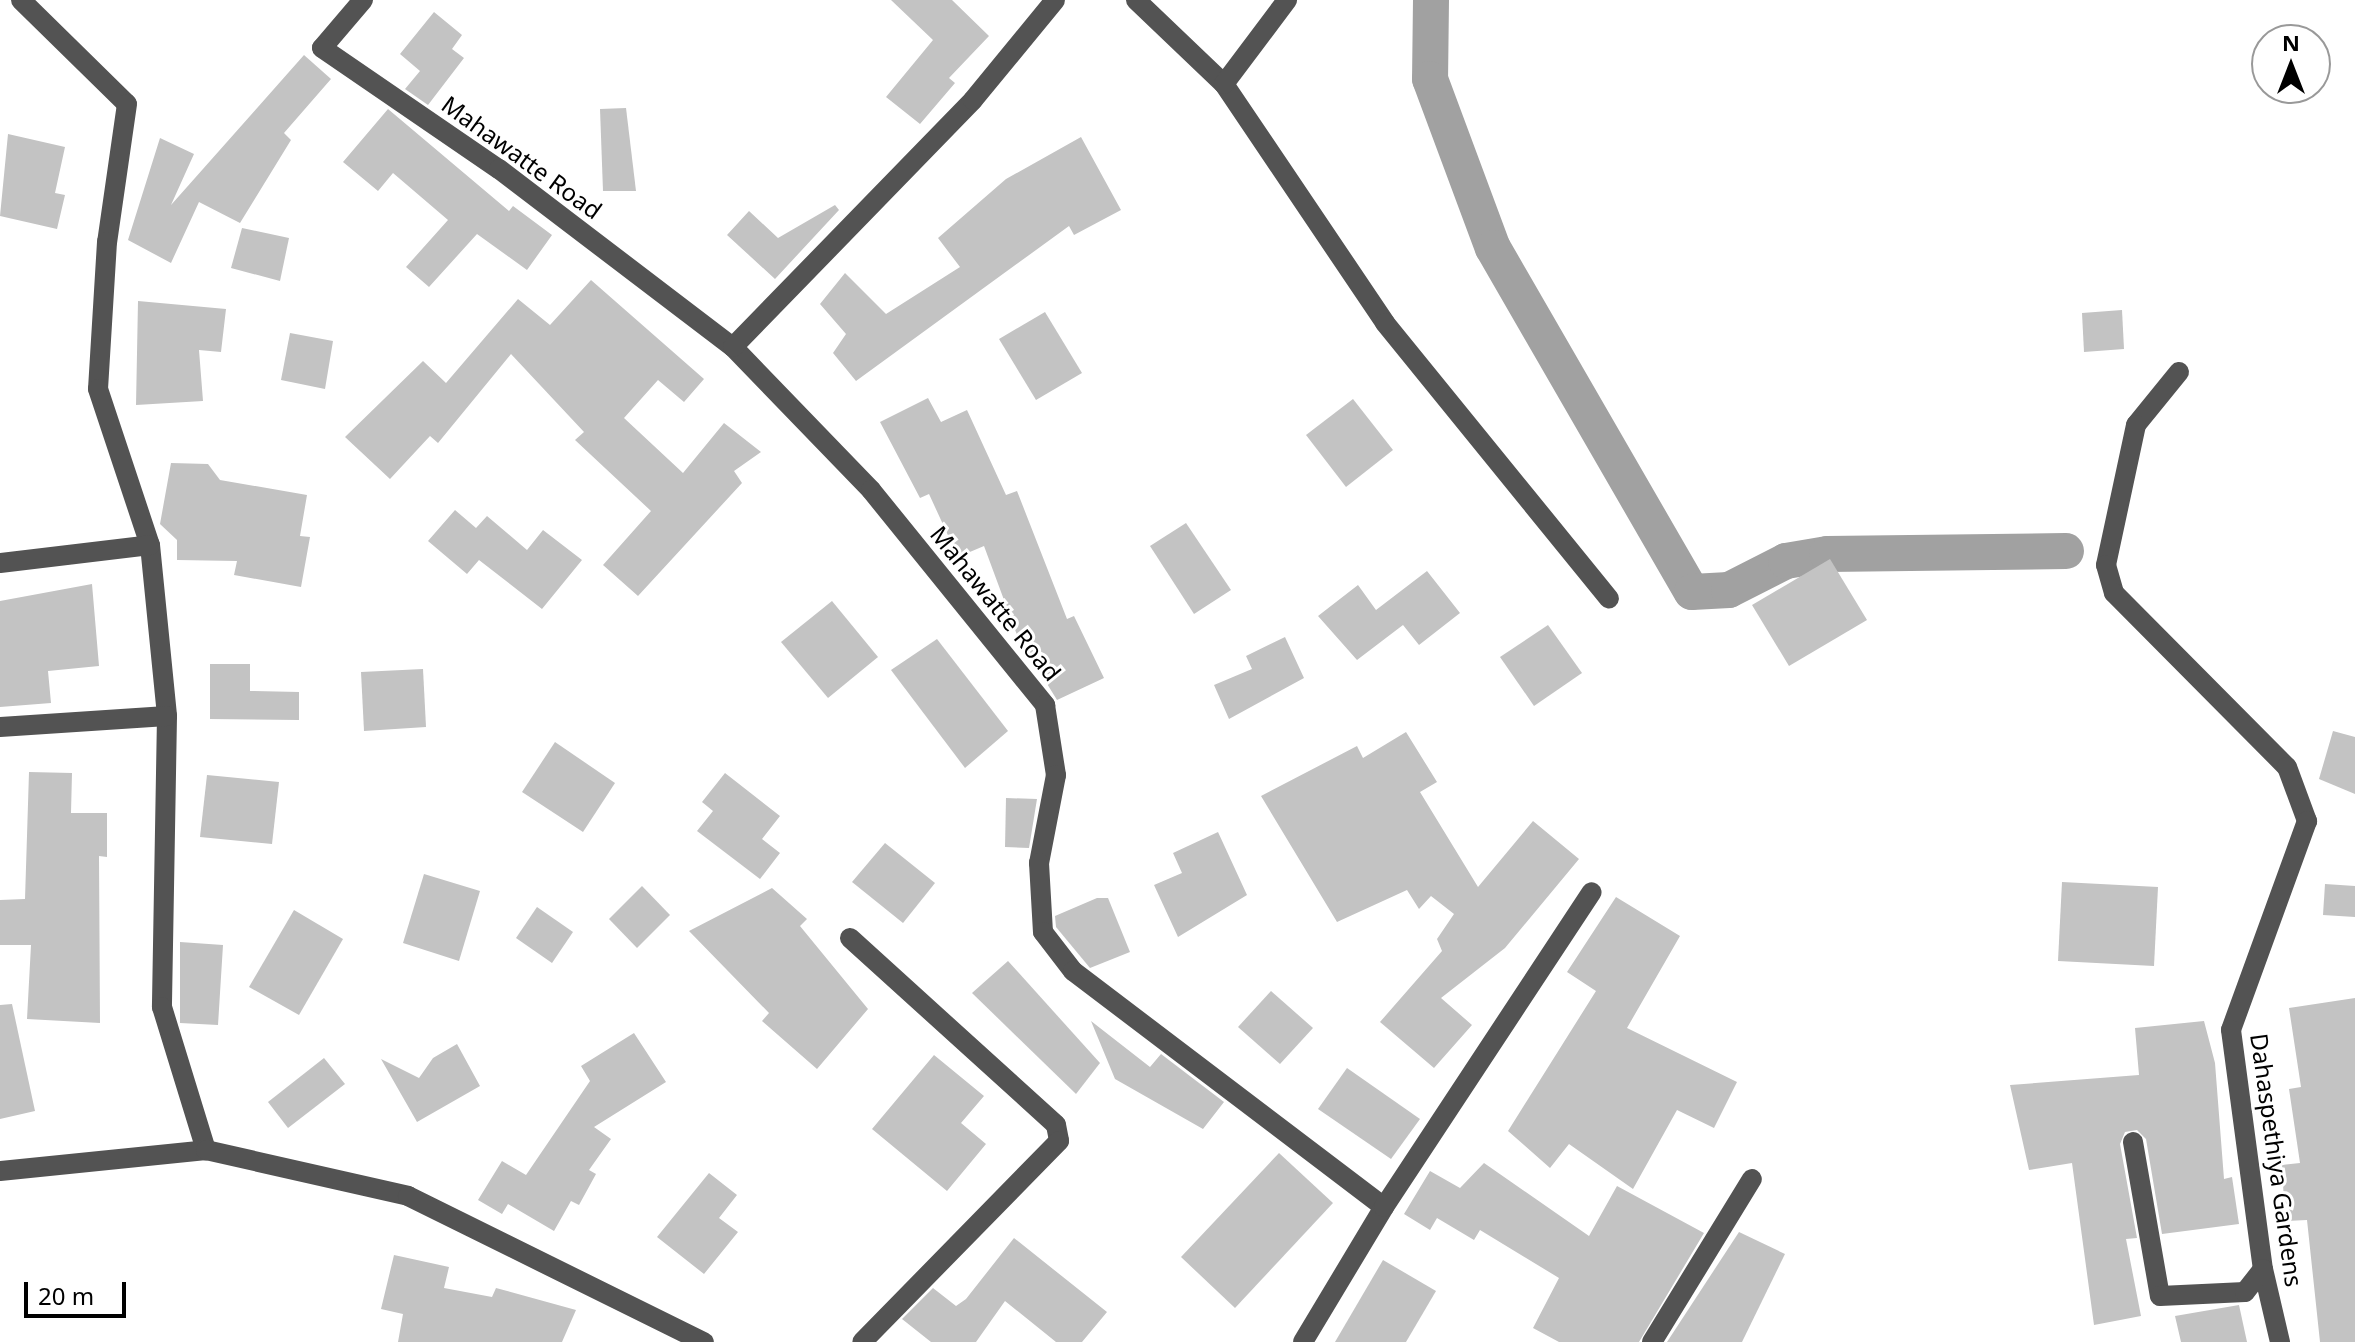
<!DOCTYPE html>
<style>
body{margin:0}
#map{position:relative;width:2355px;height:1342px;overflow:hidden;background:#fff;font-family:"Noto Sans",sans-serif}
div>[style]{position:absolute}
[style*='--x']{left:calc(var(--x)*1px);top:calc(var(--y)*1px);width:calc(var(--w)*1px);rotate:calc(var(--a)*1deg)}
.canal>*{height:36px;margin:-18px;padding:0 18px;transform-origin:18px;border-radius:18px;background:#a1a1a1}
.building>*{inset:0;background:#c3c3c3}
.minor>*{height:20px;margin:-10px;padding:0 10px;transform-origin:10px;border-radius:10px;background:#535353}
span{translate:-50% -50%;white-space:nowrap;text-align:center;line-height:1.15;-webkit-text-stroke:6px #fff;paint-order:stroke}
.street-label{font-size:24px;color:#000}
.north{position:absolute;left:2251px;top:24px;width:80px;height:80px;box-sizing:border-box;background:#fff;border:2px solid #999;border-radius:50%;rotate:0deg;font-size:22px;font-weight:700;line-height:32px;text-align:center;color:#000}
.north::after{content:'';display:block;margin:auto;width:28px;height:36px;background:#000;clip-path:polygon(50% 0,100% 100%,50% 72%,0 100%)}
.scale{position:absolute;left:24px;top:1282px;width:102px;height:36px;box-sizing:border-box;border:4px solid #000;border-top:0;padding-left:10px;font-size:24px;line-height:28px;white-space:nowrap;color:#000;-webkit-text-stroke:6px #fff;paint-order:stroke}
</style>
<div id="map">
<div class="canal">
<div style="--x:1431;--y:0;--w:79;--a:90.7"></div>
<div style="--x:1430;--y:79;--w:180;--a:69.6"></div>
<div style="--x:1493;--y:248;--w:397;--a:60"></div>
<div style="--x:1692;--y:592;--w:37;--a:-3"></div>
<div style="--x:1729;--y:590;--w:64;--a:-27"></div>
<div style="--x:1786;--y:561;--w:42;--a:-9.7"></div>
<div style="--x:1827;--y:554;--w:239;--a:-0.7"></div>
</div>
<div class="building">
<div style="clip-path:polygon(891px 0,952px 0,989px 36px,949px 78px,955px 83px,920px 124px,886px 97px,933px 40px)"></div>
<div style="clip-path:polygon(434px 12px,462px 35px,452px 49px,464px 58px,428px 105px,405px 89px,420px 71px,400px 54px)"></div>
<div style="clip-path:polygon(304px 55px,331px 79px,284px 133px,291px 140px,240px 223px,199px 202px,171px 263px,128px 240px,160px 138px,194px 154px,171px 205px)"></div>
<div style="clip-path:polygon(626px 108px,636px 191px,603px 191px,600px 109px)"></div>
<div style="clip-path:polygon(388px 109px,509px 211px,513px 206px,552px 235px,527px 270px,477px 234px,429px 287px,406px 267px,448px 220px,393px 173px,378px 191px,343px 162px)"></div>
<div style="clip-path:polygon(8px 134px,65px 147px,55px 193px,65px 195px,57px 229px,0 216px)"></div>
<div style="clip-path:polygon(1081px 137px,1121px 210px,1074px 235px,1069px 226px,856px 381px,833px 353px,846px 334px,820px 304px,845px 273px,886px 314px,960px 267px,938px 238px,1006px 179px)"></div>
<div style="clip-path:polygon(835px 205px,839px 210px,775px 279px,727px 235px,749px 211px,778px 238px)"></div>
<div style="clip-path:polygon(242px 228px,289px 238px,280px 281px,231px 268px)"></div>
<div style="clip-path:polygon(591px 280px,704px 379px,684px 402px,658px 380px,624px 418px,683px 473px,724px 423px,761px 452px,734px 471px,742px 483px,638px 596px,603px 565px,651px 511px,575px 440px,584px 432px,511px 354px,438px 443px,430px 436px,390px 479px,345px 437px,423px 361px,446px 383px,518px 299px,550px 325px)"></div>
<div style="clip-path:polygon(138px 301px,226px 309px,221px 352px,199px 350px,203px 401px,136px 405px)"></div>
<div style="clip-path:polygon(2122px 310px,2124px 349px,2084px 352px,2082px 313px)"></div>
<div style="clip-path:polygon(1045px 312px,1082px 373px,1036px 400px,999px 339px)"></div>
<div style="clip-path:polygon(290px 333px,333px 341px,325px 389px,281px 380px)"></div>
<div style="clip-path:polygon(928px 398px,941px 422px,967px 410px,1006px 495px,1017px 491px,1067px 619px,1074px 616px,1104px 678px,1057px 700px,1017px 635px,984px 546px,958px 557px,929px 494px,920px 498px,880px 422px)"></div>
<div style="clip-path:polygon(1353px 399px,1393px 450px,1346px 487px,1306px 435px)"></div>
<div style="clip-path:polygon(171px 463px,208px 464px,220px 480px,307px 495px,300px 536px,310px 537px,301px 587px,234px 575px,237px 561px,177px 560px,177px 540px,160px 524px)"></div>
<div style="clip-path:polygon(455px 510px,476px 528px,487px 516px,527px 550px,543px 530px,582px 560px,542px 609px,479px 560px,467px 574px,428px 541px)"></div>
<div style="clip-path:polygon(1186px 523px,1231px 590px,1194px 614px,1150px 546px)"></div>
<div style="clip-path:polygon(1830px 559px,1867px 620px,1789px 666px,1752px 605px)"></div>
<div style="clip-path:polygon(1427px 571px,1460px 613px,1419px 645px,1403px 625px,1357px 660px,1318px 616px,1358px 585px,1376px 610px)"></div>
<div style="clip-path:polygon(92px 584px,99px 666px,48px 671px,51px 703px,0 707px,0 601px)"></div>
<div style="clip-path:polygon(832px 601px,878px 657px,828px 698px,781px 642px)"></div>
<div style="clip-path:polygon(1548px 625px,1582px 673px,1534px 706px,1500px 657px)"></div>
<div style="clip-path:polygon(1285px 637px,1304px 678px,1229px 719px,1214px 685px,1252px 669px,1246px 656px)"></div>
<div style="clip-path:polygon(937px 639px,1008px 731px,965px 768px,891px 670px)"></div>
<div style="clip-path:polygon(210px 664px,250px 664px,250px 691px,299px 692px,299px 720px,210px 719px)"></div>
<div style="clip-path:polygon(423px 669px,426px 727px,364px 731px,361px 672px)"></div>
<div style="clip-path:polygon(2333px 731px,2355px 737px,2355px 794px,2319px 779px)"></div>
<div style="clip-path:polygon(1406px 732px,1437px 782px,1420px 792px,1478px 887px,1533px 821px,1579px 859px,1505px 948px,1441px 998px,1472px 1025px,1434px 1068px,1380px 1022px,1442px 951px,1437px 939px,1454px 914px,1431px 896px,1419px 909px,1407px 890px,1337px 922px,1261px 796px,1357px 746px,1363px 758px)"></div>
<div style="clip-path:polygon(555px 742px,615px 783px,583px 832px,522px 792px)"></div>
<div style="clip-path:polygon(29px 772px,72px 773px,71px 813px,107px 813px,107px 857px,99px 856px,100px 1023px,27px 1019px,31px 945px,0 945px,0 900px,25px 899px)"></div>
<div style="clip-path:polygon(725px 773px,780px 816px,762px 839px,780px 853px,760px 879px,697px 831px,713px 811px,702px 802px)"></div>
<div style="clip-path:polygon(207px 775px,279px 782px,272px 844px,200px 837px)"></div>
<div style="clip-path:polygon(1006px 798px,1037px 799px,1029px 848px,1005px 847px)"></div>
<div style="clip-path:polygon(1218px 832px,1247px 895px,1178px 937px,1154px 885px,1182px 873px,1173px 853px)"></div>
<div style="clip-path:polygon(885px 843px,935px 883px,903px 923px,852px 882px)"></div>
<div style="clip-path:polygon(424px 874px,480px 891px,459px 961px,403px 943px)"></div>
<div style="clip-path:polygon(2062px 882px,2158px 887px,2154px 966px,2058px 961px)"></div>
<div style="clip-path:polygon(2325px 884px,2355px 886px,2355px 917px,2323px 915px)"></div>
<div style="clip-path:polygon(642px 886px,670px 915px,637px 948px,609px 919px)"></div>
<div style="clip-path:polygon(772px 888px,807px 919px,800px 926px,868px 1009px,817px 1069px,762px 1021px,769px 1013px,689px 931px)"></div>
<div style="clip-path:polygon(1616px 897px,1680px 936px,1627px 1028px,1737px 1082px,1714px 1128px,1677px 1110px,1633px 1189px,1569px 1144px,1550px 1168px,1508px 1131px,1596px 991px,1567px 972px)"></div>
<div style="clip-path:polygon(1097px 898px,1108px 898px,1130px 952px,1090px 968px,1056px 927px,1055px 916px)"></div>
<div style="clip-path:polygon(537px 907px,573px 932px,552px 963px,516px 938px)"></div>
<div style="clip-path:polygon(294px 910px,343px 939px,299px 1015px,249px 987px)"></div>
<div style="clip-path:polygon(180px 942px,223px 945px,218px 1025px,180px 1023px)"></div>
<div style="clip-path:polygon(1008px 961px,1100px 1063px,1076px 1094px,972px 993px)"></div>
<div style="clip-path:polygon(1271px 991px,1313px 1028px,1280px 1064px,1238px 1027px)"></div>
<div style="clip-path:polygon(2355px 998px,2355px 1342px,2320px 1342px,2307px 1220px,2285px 1221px,2282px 1165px,2300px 1163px,2289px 1089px,2301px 1087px,2289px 1008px)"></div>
<div style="clip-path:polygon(12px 1004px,35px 1111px,0 1119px,0 1005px)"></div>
<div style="clip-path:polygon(1091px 1021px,1150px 1067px,1161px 1054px,1224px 1102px,1203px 1129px,1115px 1079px)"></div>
<div style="clip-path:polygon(2204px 1021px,2215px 1063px,2224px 1179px,2232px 1177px,2239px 1224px,2162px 1234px,2146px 1139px,2137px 1130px,2125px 1132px,2120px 1144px,2137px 1238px,2126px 1239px,2141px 1316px,2094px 1325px,2072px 1163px,2029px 1170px,2010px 1085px,2139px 1075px,2135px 1028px)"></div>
<div style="clip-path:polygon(634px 1033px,666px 1082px,594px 1127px,611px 1139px,589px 1170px,596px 1174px,579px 1205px,571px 1201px,554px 1231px,508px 1204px,502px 1214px,478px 1200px,502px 1161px,526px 1175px,590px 1081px,581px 1066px)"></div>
<div style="clip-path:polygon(457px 1044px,480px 1086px,417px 1122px,381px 1059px,419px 1078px,433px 1058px)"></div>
<div style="clip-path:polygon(934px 1055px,984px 1096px,961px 1123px,986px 1144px,947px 1191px,872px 1129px)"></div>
<div style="clip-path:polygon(324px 1058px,345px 1084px,288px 1128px,268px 1102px)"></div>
<div style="clip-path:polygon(1347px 1068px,1420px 1119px,1391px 1159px,1318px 1109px)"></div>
<div style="clip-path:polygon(1279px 1153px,1333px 1203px,1235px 1308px,1181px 1257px)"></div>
<div style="clip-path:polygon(1484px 1163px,1589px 1236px,1617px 1186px,1704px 1233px,1639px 1342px,1559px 1342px,1533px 1328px,1559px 1278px,1480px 1230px,1474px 1240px,1437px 1218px,1430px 1230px,1404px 1214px,1430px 1171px,1460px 1188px)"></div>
<div style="clip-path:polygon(709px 1173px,737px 1195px,719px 1218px,738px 1232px,704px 1274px,657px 1237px)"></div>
<div style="clip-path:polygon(1739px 1232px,1785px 1254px,1742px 1342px,1667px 1342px)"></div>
<div style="clip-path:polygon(1014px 1238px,1107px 1312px,1082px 1342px,1056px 1342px,1005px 1301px,976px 1342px,931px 1342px,902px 1319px,933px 1288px,956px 1306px,966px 1299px)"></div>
<div style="clip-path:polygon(394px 1255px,449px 1267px,444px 1288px,492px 1297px,496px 1288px,576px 1310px,562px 1342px,398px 1342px,403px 1314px,381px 1309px)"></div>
<div style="clip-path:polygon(1383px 1260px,1436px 1291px,1406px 1342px,1335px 1342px)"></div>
<div style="clip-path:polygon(2239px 1305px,2247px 1342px,2181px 1342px,2175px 1316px)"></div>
</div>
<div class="minor">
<div style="--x:21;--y:0;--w:148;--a:44.5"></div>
<div style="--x:127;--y:104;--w:139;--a:98.2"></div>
<div style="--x:107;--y:242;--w:147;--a:93.5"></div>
<div style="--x:98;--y:389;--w:164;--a:71.6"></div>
<div style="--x:150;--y:545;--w:172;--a:84.3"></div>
<div style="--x:167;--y:716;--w:291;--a:91"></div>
<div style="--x:162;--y:1007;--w:150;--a:72.9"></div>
<div style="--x:363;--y:0;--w:63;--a:130.5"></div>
<div style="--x:322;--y:48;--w:214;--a:34.4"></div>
<div style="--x:499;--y:169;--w:294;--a:37.3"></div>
<div style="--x:733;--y:347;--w:199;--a:46"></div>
<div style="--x:871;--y:490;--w:277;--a:51"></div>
<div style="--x:1045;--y:705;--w:71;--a:81.1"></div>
<div style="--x:1056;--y:775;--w:90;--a:100.9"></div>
<div style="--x:1039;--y:863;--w:69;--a:86.7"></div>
<div style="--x:1043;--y:932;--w:49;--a:52.4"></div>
<div style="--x:1073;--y:971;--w:390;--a:37.2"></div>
<div style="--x:1384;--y:1207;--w:157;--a:121"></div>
<div style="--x:1136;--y:0;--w:122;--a:43.7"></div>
<div style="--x:1224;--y:84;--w:288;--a:56"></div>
<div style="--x:1385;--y:323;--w:355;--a:50.9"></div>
<div style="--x:1224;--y:84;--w:105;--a:-53.1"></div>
<div style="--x:733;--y:347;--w:344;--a:-45.8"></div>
<div style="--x:973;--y:100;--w:129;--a:-50.6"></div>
<div style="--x:2179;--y:372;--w:68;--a:129.1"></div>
<div style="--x:2136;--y:425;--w:143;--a:102.1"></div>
<div style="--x:2106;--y:565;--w:29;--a:74"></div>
<div style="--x:2114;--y:593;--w:245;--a:45.2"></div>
<div style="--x:2287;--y:767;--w:58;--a:69.7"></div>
<div style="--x:2307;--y:821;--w:222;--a:110"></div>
<div style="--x:2231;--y:1030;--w:241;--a:82.4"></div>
<div style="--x:2263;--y:1269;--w:75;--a:76.9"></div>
<div style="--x:0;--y:563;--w:151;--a:-6.8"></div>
<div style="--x:0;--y:727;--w:167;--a:-3.8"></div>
<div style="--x:850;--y:938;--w:278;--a:42.2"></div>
<div style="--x:1056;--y:1125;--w:16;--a:79"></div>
<div style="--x:1059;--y:1141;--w:281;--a:134.4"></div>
<div style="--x:2133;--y:1142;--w:156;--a:80.1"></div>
<div style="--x:2160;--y:1296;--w:85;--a:-2.7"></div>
<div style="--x:2245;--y:1292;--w:29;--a:-52"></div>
<div style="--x:0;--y:1171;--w:207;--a:-5.8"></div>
<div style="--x:206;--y:1150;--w:207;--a:12.8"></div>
<div style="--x:408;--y:1196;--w:330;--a:26.3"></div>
<div style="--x:1384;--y:1207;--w:377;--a:-56.6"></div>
<div style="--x:1652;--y:1342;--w:191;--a:-58.5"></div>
</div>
<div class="street-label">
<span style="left:522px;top:157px;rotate:36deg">Mahawatte Road</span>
<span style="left:996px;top:603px;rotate:51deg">Mahawatte Road</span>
<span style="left:2277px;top:1160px;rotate:82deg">Dahaspethiya Gardens</span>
</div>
<div class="north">N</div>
<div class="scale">20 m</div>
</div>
